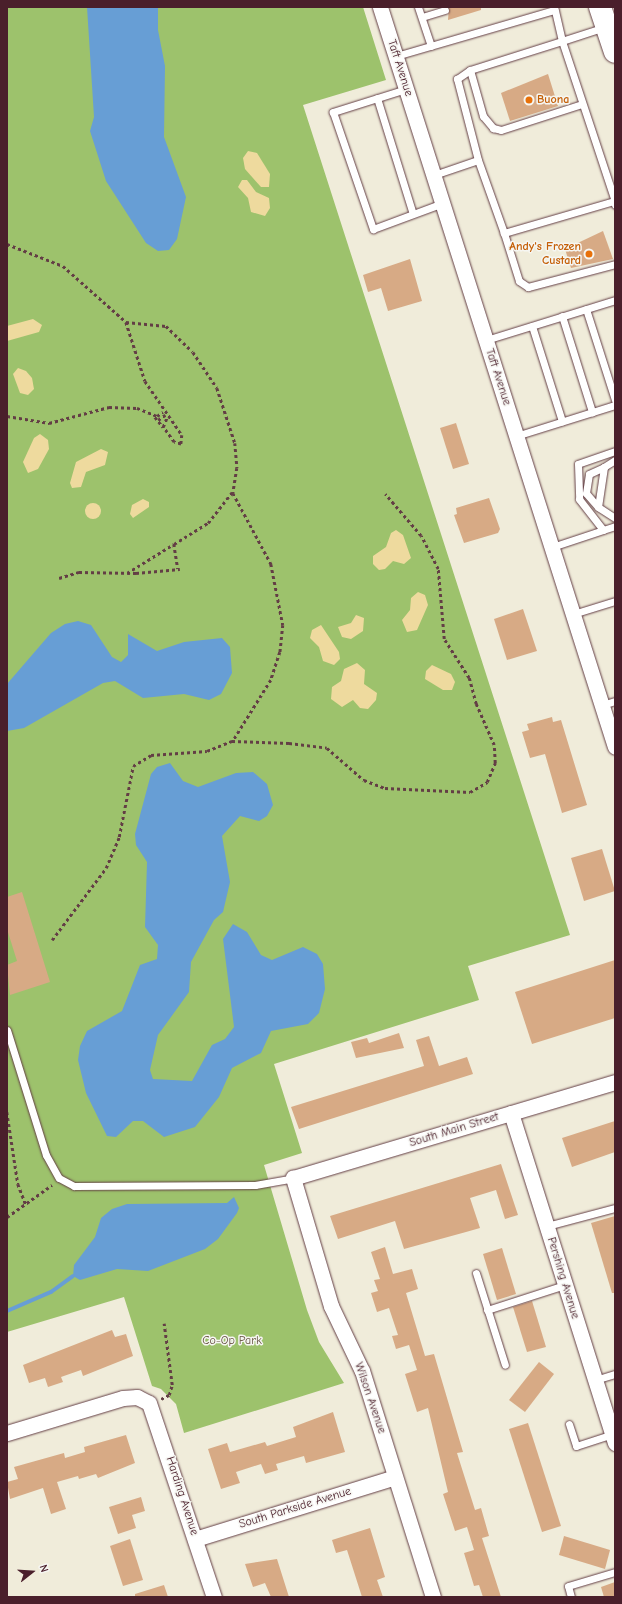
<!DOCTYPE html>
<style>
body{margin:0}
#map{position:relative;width:622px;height:1604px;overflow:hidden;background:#f0ecda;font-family:"Comic Neue",sans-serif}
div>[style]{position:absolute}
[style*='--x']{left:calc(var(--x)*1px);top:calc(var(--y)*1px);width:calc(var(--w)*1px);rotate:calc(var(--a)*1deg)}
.green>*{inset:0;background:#9dc26c}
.sand>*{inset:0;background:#eeda9e}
.round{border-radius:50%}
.water>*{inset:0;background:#679ed5}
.stream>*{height:4px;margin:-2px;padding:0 2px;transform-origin:2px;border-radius:2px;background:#679ed5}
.building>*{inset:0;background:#d7aa85}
.path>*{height:2.5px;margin-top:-1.25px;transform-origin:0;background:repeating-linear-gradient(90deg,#633e45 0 3px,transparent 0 6px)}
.roads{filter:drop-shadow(0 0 1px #633e45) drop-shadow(0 0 1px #633e45)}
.lane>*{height:7px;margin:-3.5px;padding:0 3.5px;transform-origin:3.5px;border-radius:3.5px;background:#fff}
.street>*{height:15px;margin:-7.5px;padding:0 7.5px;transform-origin:7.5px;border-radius:7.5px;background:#fff}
.primary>*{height:22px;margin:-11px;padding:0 11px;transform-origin:11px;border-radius:11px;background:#fff}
.dots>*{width:11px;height:11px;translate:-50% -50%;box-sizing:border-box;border:2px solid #f6f6f2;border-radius:50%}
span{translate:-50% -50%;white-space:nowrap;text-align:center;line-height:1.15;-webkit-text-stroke:3px #f6f6f2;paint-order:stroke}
.street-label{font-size:12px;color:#4a1f2b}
.food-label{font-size:12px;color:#c56008;font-weight:700}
.left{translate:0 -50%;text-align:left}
.right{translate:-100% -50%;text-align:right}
.park-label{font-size:12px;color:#63503e}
.frame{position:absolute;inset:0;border:8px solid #4a1f2b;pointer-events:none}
.north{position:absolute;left:12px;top:1552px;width:40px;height:40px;-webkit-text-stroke:3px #f6f6f2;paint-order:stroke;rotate:73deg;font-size:11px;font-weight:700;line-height:16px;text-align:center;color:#4a1f2b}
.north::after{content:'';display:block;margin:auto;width:14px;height:18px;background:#4a1f2b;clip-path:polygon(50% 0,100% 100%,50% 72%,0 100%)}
</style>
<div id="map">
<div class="green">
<div style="clip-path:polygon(7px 7px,363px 7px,386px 80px,303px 105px,570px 935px,468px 966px,479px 1000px,274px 1064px,302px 1153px,264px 1165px,307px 1310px,319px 1342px,344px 1383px,184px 1433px,176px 1404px,161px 1389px,152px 1386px,124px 1297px,7px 1332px)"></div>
</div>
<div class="sand">
<div style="clip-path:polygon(248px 151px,257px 153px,270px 174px,269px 187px,261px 187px,245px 169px,243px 158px)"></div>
<div style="clip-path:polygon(242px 180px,247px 180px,256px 192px,269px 198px,270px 208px,265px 216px,251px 212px,248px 198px,238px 187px)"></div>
<div style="clip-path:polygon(33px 319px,42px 325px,39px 332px,7px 341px,7px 326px)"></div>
<div style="clip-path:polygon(18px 368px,26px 371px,32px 378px,34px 389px,28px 395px,20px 393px,13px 374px)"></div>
<div style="clip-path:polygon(40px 434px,48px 440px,49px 449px,38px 469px,28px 473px,23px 462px,34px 438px)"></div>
<div style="clip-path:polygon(101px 449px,108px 452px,105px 465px,86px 472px,81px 487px,72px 488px,70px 483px,76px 462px)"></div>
<div style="clip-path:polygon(143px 499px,149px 502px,149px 507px,133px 518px,130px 514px,132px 505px)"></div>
<div class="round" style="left:85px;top:503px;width:16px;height:16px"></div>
<div style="clip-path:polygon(396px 530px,403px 535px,411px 558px,404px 564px,393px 561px,385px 569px,379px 570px,373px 564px,373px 556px,386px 547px,391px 533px)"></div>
<div style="clip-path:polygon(418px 592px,425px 595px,428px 605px,417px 630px,407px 632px,402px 620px,410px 610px,411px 598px)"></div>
<div style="clip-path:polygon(356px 615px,364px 618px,363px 631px,351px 639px,342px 637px,338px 627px,351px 623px)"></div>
<div style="clip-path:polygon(321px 625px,339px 652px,340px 659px,334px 665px,323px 661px,319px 647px,310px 638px,312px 630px)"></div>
<div style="clip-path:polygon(357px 663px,365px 670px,364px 684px,377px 693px,376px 700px,368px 709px,360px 708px,353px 700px,342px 707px,331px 699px,332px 687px,341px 681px,344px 669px)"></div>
<div style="clip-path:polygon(432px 665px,451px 674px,455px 682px,452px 690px,443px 690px,425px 679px,426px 671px)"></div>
</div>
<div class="water">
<div style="clip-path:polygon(87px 7px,158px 7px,158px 30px,165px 66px,164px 137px,186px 197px,177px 239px,169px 250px,158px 251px,146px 243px,106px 181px,90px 131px,94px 117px)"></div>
<div style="clip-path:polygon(78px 621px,91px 625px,112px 657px,121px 662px,128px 655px,128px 634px,157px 651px,184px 642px,222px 638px,230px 647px,232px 673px,221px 694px,209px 700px,184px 694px,143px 698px,115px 681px,103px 683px,24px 728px,7px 731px,7px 684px,51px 633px,65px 624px)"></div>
<div style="clip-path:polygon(170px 763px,183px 781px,198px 787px,236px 773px,253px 772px,267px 784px,273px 805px,267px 816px,259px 821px,240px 816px,222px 836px,230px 882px,223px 912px,214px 920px,191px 962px,189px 992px,158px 1035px,150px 1070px,153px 1079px,192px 1081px,212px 1045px,225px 1039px,234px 1027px,223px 939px,233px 924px,247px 932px,261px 955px,272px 960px,303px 947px,317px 954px,323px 964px,325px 989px,319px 1013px,308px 1024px,271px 1031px,261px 1053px,232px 1068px,219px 1097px,195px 1127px,164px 1137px,143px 1121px,133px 1121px,116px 1137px,107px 1136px,86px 1093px,78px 1060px,80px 1046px,87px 1031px,122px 1011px,140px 965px,157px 959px,158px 945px,145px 927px,147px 862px,136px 845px,135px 834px,151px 774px,157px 767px)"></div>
<div style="clip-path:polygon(234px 1197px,239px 1208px,237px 1213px,218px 1239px,205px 1249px,148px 1271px,117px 1269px,80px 1280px,73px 1276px,74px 1265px,95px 1237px,101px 1218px,112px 1209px,127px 1204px,227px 1203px)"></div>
</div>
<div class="stream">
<div style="--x:7;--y:1311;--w:48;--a:-23.4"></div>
<div style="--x:51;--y:1292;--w:27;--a:-36"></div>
</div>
<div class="building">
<div style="clip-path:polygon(449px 7px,481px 7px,481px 10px,448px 20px)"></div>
<div style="clip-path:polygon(548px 74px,558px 106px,510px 121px,501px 93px)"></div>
<div style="clip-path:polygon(603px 231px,613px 259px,571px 268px,565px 249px)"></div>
<div style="clip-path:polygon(410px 259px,422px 301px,388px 311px,381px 288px,368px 292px,363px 275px)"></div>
<div style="clip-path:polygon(456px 423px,469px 464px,453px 469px,440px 428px)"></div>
<div style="clip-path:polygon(489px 498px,500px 529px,498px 533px,464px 543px,454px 515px,457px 514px,456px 508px)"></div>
<div style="clip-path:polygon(523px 609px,537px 651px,507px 660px,494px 619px)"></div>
<div style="clip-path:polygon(552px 717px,553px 722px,561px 720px,587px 805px,562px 813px,545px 754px,530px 758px,522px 732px,529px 730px,527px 724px)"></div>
<div style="clip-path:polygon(602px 849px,615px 891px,584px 901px,571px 858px)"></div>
<div style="clip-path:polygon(22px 892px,50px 982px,10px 995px,7px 965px,17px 961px,7px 929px,7px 897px)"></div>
<div style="clip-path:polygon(615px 960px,615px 1018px,532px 1044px,515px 992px)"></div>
<div style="clip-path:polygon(399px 1033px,404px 1048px,356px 1058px,351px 1042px,367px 1038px,369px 1043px)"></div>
<div style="clip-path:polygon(429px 1036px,439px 1066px,467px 1057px,473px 1074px,299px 1129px,291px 1107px,424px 1066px,416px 1040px)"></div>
<div style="clip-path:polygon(615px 1121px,615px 1152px,572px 1167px,562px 1138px)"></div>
<div style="clip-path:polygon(501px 1164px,518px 1215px,505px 1219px,496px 1190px,470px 1198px,480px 1228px,466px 1232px,404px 1249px,395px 1221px,338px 1239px,330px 1216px)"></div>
<div style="clip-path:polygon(615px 1216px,615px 1293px,612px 1293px,591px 1223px)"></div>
<div style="clip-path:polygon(385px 1247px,393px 1274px,412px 1269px,418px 1289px,406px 1293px,425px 1356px,434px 1354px,463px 1452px,457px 1453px,475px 1510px,481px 1508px,489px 1536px,482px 1538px,501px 1597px,483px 1597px,479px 1585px,474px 1586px,464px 1553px,474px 1550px,467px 1527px,455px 1531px,443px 1494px,448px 1492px,428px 1408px,417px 1412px,405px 1374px,417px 1370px,409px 1345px,396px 1349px,392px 1336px,398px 1335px,389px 1308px,377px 1312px,371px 1293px,378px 1291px,374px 1280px,380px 1279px,371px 1252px)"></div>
<div style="clip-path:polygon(502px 1248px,516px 1294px,497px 1300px,483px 1254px)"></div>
<div style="clip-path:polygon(532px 1301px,546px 1347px,527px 1352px,513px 1307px)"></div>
<div style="clip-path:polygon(112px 1330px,115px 1337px,126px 1334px,133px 1356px,83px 1376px,81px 1370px,61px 1377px,63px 1382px,48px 1387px,45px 1378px,29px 1383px,23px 1365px)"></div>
<div style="clip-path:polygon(539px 1362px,554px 1374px,525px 1412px,509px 1400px)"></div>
<div style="clip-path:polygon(333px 1412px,345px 1452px,306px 1463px,304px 1456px,276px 1464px,278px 1470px,265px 1474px,261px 1464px,236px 1472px,240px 1483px,221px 1489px,208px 1449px,227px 1443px,230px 1452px,265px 1442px,267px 1446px,296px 1437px,293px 1427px)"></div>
<div style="clip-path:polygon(528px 1423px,561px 1526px,542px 1532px,509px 1429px)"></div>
<div style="clip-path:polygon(126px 1435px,135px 1463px,98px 1478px,96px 1474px,79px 1479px,78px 1476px,57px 1482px,66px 1509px,51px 1514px,43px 1488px,10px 1499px,7px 1482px,18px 1479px,14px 1467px,64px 1453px,65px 1458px,85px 1452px,84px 1447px)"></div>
<div style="clip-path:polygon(141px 1497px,145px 1511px,132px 1515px,136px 1528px,118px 1534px,109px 1507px)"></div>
<div style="clip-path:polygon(370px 1528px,385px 1577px,377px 1580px,383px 1597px,362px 1597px,347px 1550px,336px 1553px,332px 1540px)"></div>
<div style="clip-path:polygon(564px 1536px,610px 1550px,605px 1569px,559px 1555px)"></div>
<div style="clip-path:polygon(130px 1539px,143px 1580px,123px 1586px,110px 1546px)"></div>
<div style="clip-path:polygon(277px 1559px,289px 1597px,271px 1597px,265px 1583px,253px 1587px,245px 1564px)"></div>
<div style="clip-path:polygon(615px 1582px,615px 1597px,604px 1597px,601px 1587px)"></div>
<div style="clip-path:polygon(164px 1585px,168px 1597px,135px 1597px,135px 1594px)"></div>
</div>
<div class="path">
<div style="--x:7;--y:244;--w:60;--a:21.4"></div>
<div style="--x:63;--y:266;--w:84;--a:41.6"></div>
<div style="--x:126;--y:322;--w:40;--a:5.7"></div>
<div style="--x:166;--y:326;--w:37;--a:44"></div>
<div style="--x:193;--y:352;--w:43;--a:56.3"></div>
<div style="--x:217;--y:388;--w:58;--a:71.9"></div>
<div style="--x:235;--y:443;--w:25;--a:85"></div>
<div style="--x:237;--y:468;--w:25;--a:99"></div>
<div style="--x:233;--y:493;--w:81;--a:61.8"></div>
<div style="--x:271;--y:564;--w:62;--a:78.9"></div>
<div style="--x:283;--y:625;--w:27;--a:96"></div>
<div style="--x:280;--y:652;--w:29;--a:108"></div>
<div style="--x:271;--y:680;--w:72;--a:121.9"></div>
<div style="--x:126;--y:322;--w:62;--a:72.1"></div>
<div style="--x:145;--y:381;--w:65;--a:55.6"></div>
<div style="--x:182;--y:435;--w:9;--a:96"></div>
<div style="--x:181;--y:444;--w:7;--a:-164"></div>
<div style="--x:174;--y:442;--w:19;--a:-126"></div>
<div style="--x:163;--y:427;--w:11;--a:-68"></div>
<div style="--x:7;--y:416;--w:43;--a:9.5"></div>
<div style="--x:49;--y:423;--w:62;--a:-14.9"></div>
<div style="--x:109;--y:407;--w:28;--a:2"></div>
<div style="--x:137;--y:408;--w:22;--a:22"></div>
<div style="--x:157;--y:416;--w:7;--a:-34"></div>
<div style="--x:155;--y:417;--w:13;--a:51"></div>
<div style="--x:158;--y:420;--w:9;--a:-36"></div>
<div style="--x:174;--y:544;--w:40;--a:-32"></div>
<div style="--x:208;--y:523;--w:39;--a:-52"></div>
<div style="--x:127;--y:573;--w:55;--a:-31.7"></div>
<div style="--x:174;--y:544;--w:25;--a:81"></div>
<div style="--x:59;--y:578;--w:21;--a:-17"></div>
<div style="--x:79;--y:572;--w:57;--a:1"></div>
<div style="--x:136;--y:573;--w:44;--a:-5.2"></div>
<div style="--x:52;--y:940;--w:90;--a:-53.1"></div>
<div style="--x:106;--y:868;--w:34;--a:-67"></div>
<div style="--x:119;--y:837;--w:72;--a:-78.8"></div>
<div style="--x:133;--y:766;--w:21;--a:-31"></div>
<div style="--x:151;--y:755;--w:56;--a:-4.1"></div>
<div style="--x:207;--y:751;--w:27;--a:-22"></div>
<div style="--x:232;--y:741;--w:57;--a:2"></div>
<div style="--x:289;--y:743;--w:38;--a:7"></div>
<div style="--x:327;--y:748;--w:49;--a:40.9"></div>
<div style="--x:364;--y:780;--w:22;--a:21"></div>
<div style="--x:385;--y:788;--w:85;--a:2.7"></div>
<div style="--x:470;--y:792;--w:20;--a:-30"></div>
<div style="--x:487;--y:782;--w:21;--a:-67"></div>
<div style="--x:495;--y:763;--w:18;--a:-93"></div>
<div style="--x:494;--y:745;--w:45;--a:-113.7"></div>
<div style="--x:476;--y:704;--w:27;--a:-105"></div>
<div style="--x:469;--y:678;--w:46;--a:-122.7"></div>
<div style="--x:444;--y:639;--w:70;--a:-94.9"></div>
<div style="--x:438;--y:569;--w:37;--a:-117"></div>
<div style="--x:421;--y:536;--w:55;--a:-130.6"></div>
<div style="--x:7;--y:1112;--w:73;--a:81.3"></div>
<div style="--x:18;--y:1184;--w:22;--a:69"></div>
<div style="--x:7;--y:1217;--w:55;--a:-35.4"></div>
<div style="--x:161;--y:1399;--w:9;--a:-27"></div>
<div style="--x:169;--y:1395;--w:10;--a:-73"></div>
<div style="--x:172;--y:1385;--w:62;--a:-97.5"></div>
</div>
<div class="roads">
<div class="lane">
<div style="--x:418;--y:7;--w:41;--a:71.6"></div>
<div style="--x:422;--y:17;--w:24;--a:-17"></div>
<div style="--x:605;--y:27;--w:45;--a:162"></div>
<div style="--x:562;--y:41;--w:169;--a:71.7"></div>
<div style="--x:396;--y:56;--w:165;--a:-16.2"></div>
<div style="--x:470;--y:70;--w:48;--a:74.2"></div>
<div style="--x:483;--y:116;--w:16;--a:50"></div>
<div style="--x:493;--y:128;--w:8;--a:14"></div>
<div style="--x:501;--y:130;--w:85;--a:-17.8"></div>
<div style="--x:406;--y:89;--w:77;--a:162.5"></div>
<div style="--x:333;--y:112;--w:124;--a:71.1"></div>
<div style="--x:373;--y:229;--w:75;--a:-20.4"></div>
<div style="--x:377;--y:98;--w:121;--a:72.8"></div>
<div style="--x:478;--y:160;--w:77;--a:70.4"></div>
<div style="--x:434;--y:175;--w:46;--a:-18.8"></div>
<div style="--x:478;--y:160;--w:84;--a:-104.5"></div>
<div style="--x:457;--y:79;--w:16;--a:-35"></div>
<div style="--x:470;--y:70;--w:96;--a:-17.5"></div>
<div style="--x:562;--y:41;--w:35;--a:-103"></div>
<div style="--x:615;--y:205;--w:4;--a:-104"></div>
<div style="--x:614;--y:201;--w:115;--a:163.8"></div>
<div style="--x:504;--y:233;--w:50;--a:72.6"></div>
<div style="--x:519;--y:281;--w:11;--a:34"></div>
<div style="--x:528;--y:287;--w:90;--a:-14.8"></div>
<div style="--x:586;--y:309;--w:96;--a:72.3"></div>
<div style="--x:562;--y:316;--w:101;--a:72.6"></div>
<div style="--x:532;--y:326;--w:100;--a:72.5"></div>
<div style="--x:486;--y:340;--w:135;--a:-17.2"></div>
<div style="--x:516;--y:436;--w:104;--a:-17.4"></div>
<div style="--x:615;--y:451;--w:39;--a:161"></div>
<div style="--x:578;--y:464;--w:35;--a:88"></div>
<div style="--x:579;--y:499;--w:39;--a:52"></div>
<div style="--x:603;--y:530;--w:13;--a:-18"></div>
<div style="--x:615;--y:460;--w:13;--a:148"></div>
<div style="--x:604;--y:467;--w:40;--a:98.5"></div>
<div style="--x:598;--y:507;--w:20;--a:33"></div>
<div style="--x:598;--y:507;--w:18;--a:-131"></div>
<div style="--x:586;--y:493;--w:19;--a:-81"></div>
<div style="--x:589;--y:474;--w:17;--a:-25"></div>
<div style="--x:552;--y:547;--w:54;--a:-18.4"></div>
<div style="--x:573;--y:614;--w:44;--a:-17.2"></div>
<div style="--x:602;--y:705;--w:14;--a:-17"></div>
<div style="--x:7;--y:1030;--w:131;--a:72.7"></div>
<div style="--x:46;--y:1155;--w:26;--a:61"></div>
<div style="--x:59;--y:1178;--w:17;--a:28"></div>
<div style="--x:74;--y:1186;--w:181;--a:-0.3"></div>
<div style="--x:255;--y:1185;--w:39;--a:-10"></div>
<div style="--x:547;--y:1226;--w:70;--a:-14.8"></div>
<div style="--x:476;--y:1273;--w:96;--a:72.5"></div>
<div style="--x:487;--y:1310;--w:82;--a:-17.8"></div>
<div style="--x:595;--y:1380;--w:21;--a:-17"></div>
<div style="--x:569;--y:1424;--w:23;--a:72"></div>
<div style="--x:576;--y:1446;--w:38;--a:-18"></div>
<div style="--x:571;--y:1597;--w:11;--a:-105"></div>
<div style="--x:568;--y:1586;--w:49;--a:-16.6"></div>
</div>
<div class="street">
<div style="--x:380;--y:7;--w:776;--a:72.38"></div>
<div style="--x:511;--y:1113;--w:346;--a:72.5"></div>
<div style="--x:7;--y:1433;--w:121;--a:-16.8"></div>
<div style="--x:123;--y:1398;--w:14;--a:-4"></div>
<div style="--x:137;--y:1397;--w:13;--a:27"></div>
<div style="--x:149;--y:1403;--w:205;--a:71.5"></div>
<div style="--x:195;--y:1539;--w:209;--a:-17.2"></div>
<div style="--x:433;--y:1597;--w:237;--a:-107.4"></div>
<div style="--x:362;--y:1371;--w:72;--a:-115.5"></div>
<div style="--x:331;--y:1306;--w:134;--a:-106.5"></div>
<div style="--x:293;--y:1178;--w:336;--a:-16.6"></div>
</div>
<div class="primary">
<div style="--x:600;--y:7;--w:47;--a:71.6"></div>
</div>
</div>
<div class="dots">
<div style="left:529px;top:100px;background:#e8710a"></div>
<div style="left:589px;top:254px;background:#e8710a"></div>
</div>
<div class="street-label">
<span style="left:400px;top:68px;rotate:72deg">Taft Avenue</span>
<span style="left:498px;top:377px;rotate:72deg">Taft Avenue</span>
<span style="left:454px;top:1130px;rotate:-17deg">South Main Street</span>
<span style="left:563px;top:1278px;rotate:73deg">Pershing Avenue</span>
<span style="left:370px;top:1398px;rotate:71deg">Wilson Avenue</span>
<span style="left:182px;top:1496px;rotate:72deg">Harding Avenue</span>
<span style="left:295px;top:1508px;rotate:-17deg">South Parkside Avenue</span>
</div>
<div class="food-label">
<span class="left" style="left:537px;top:100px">Buona</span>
<span class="right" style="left:581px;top:254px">Andy's Frozen<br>Custard</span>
</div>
<div class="park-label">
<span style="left:232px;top:1341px">Co-Op Park</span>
</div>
<div class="frame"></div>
<div class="north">N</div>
</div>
